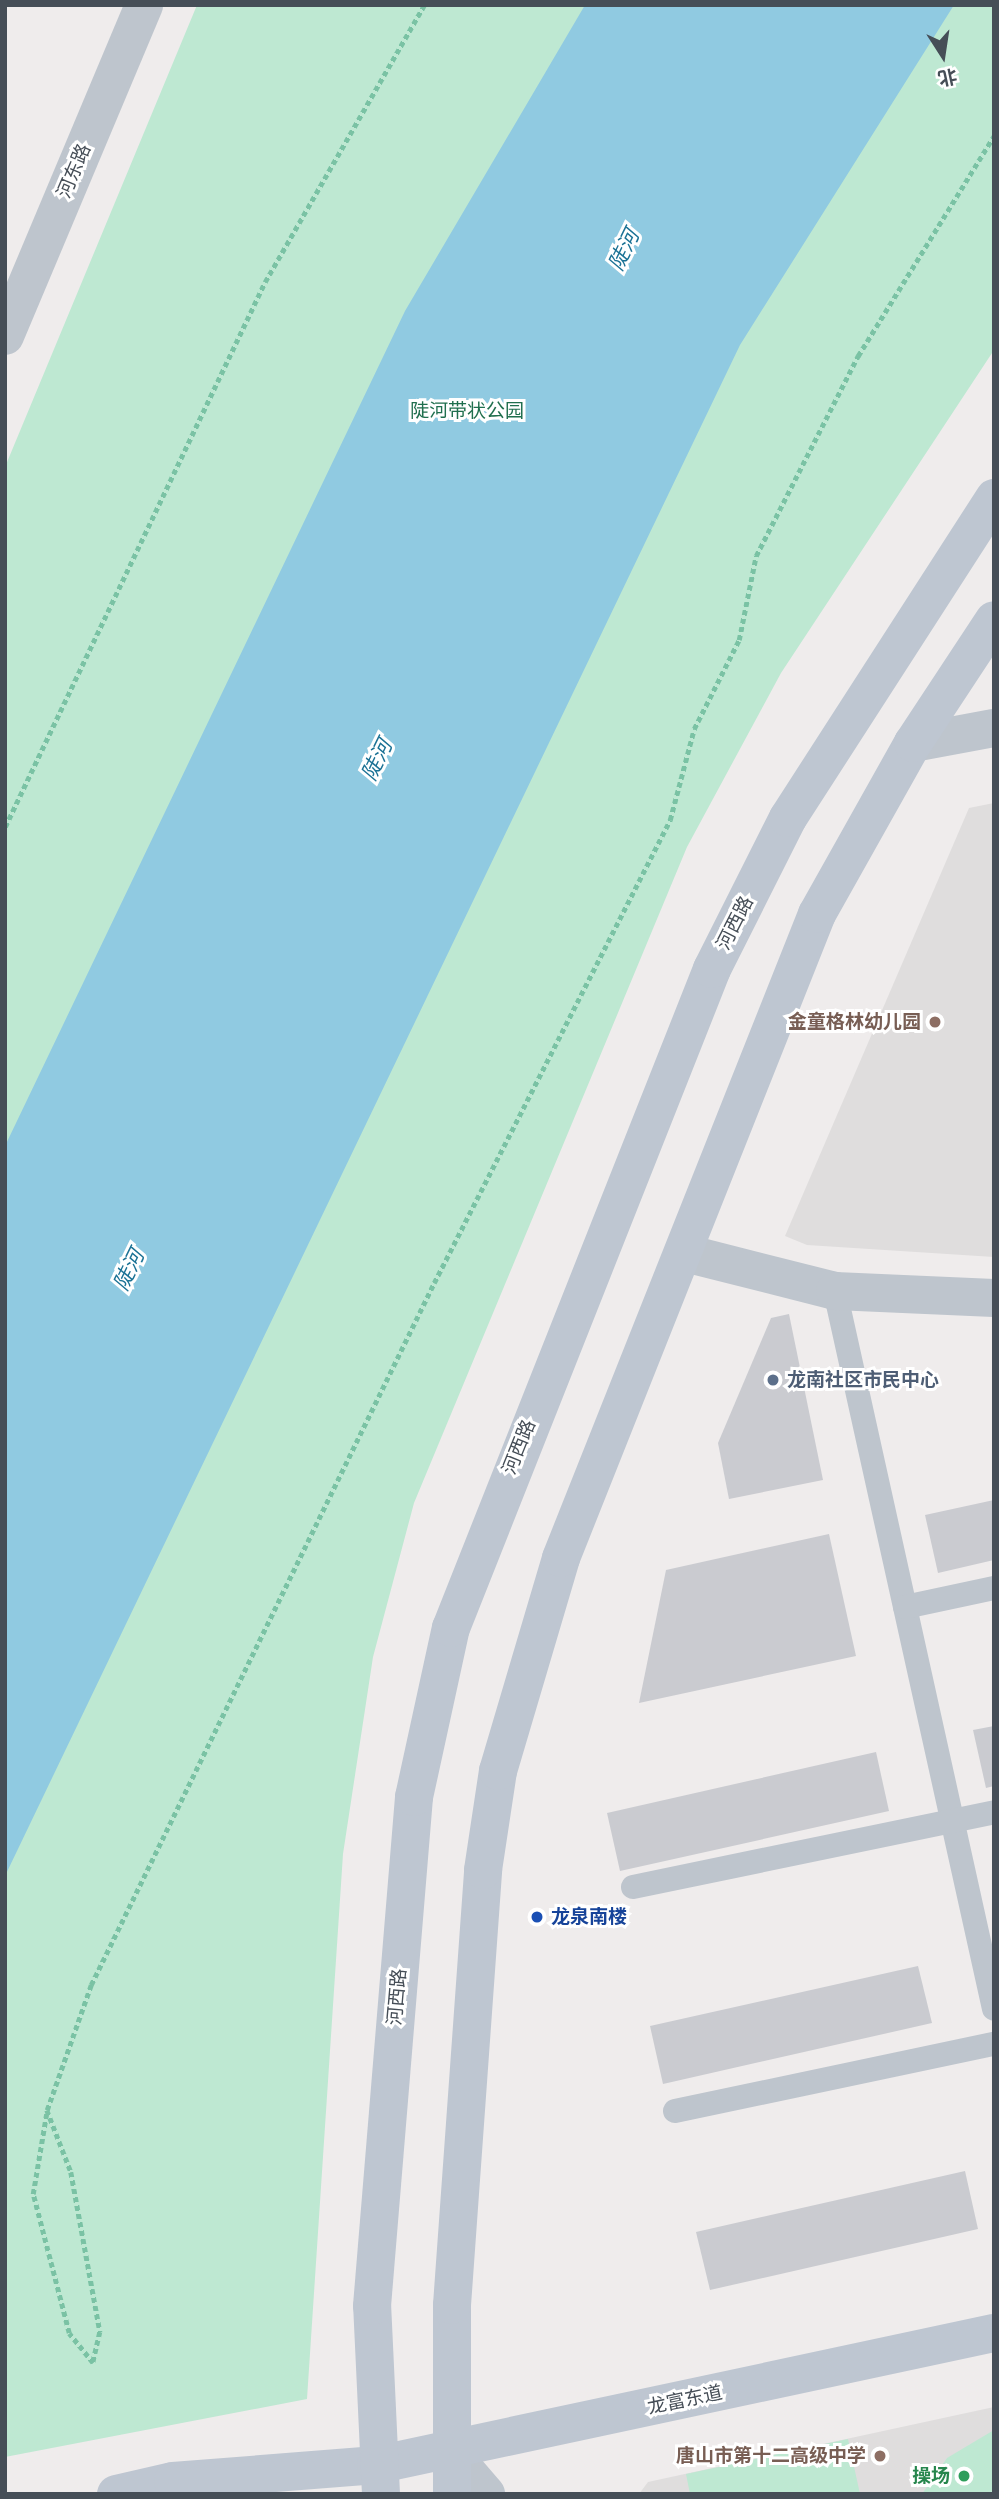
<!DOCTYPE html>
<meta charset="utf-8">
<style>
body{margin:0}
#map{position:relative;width:999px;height:2499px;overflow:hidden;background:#efecec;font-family:Roboto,"Noto Sans SC",sans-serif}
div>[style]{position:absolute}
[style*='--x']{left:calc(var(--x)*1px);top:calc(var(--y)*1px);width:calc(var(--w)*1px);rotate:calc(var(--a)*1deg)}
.education>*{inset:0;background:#dfdddd}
.green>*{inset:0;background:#bee8d2}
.water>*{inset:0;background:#90cae1}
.building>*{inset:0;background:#cacbd0}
.path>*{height:4.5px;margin-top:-2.25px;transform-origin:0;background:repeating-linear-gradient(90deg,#7ac2a4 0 5px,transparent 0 8.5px)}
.service>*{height:24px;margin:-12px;padding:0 12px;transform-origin:12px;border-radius:12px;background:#bec5cd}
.minor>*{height:38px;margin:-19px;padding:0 19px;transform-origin:19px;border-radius:19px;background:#bec5cd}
.tertiary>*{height:38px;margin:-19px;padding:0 19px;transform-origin:19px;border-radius:19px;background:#bec5cd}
.secondary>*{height:38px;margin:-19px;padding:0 19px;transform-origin:19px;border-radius:19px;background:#bec6d1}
.dots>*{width:19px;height:19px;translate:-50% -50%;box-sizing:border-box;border:4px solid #fff;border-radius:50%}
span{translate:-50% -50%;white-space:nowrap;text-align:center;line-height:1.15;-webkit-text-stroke:6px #fff;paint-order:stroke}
.street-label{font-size:19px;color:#464e57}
.park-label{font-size:19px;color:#206f4e}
.education-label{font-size:19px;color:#785e54;font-weight:700}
.right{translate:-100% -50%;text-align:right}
.service-label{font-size:19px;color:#4e5e75;font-weight:700}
.left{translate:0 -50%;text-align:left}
.transit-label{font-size:19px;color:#164399;font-weight:700}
.leisure-label{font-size:19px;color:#27864d;font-weight:700}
.water-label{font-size:21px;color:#1b7295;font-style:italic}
.frame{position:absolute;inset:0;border:7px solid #464e57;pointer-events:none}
.north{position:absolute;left:908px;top:21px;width:70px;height:70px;-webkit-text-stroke:5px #fff;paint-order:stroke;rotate:168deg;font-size:19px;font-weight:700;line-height:28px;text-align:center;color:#464e57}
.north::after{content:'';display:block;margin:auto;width:24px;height:32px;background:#464e57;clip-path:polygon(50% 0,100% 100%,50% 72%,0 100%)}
</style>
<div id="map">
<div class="education">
<div style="clip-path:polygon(994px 803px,994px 1257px,807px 1245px,785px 1236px,969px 808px)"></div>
<div style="clip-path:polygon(994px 2407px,994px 2494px,639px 2494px,648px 2482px)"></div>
</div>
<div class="green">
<div style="clip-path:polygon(197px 5px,994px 5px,994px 350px,781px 673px,687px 847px,414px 1503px,373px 1657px,343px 1854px,307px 2399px,5px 2457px,5px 467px)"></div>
<div style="clip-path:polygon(994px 2430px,994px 2494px,922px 2494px,947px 2458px)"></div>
<div style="clip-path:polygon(848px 2439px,860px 2494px,690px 2494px,686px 2474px)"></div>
</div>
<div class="water">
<div style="clip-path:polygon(585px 5px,954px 5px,740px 345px,5px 1876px,5px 1146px,405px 311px)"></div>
</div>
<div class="building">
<div style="clip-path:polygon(789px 1314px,823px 1480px,729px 1499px,718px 1443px,771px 1318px)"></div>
<div style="clip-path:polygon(994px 1500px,994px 1560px,938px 1573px,925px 1515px)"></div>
<div style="clip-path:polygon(829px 1534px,856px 1656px,639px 1703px,666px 1570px)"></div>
<div style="clip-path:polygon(994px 1726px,994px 1786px,986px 1788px,973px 1730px)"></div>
<div style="clip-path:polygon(876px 1752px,889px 1811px,620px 1871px,607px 1813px)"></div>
<div style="clip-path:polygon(918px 1966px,932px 2023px,663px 2084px,650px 2026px)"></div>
<div style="clip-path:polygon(965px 2171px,978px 2229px,710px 2290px,696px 2232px)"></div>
</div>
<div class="path">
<div style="--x:5;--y:827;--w:604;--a:-64.5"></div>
<div style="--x:265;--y:282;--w:319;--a:-60.1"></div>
<div style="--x:47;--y:2110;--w:66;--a:68.8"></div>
<div style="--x:71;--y:2172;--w:163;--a:79.7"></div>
<div style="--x:100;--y:2332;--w:32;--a:103"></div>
<div style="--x:93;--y:2363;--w:38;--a:-129"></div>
<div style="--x:69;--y:2333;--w:144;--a:-104.5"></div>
<div style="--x:33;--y:2194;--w:85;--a:-80.5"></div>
<div style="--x:47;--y:2110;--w:133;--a:-70.6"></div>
<div style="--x:91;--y:1985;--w:781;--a:-63.96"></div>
<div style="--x:434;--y:1283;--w:520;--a:-62.99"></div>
<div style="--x:670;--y:820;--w:94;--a:-75.2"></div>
<div style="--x:694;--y:729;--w:100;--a:-63.2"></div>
<div style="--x:739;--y:640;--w:86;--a:-78.6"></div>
<div style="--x:756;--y:556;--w:225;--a:-63"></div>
<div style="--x:858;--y:356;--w:259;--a:-58.3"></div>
</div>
<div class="service">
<div style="--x:835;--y:1291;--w:735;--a:77.51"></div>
<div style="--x:905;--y:1607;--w:91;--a:-12.1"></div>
<div style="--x:633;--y:1887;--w:369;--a:-11.7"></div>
<div style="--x:675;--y:2111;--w:326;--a:-11.9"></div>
</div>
<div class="minor">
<div style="--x:913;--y:743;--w:82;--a:-10.5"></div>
<div style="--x:685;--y:1253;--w:155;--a:14.2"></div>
<div style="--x:835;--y:1291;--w:159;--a:2.5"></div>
</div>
<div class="tertiary">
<div style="--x:5;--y:336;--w:359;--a:-67.2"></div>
<div style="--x:449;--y:2451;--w:57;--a:49.3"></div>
</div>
<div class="secondary">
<div style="--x:116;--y:2494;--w:58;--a:-12.8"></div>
<div style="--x:173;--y:2481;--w:204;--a:-4.5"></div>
<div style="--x:376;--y:2465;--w:632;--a:-12.06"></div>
<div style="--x:381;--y:2494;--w:188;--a:-92.7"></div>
<div style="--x:372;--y:2306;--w:511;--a:-85.28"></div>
<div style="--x:414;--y:1797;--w:173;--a:-77.7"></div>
<div style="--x:451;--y:1628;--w:709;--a:-68.39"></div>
<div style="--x:712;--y:969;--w:169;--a:-63.3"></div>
<div style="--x:788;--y:818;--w:381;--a:-57.2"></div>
<div style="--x:452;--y:2494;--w:189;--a:-90"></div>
<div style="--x:452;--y:2305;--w:436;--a:-85.9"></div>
<div style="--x:483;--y:1870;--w:100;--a:-81.4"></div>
<div style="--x:498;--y:1771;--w:222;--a:-73.5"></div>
<div style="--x:561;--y:1558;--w:693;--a:-68.32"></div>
<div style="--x:817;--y:914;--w:196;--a:-60.7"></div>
<div style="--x:913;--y:743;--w:147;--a:-56.6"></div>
</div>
<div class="dots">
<div style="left:935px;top:1022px;background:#8d6e63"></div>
<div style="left:773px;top:1380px;background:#5c6f8a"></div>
<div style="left:537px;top:1917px;background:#1a4fb4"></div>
<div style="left:880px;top:2456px;background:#8d6e63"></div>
<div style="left:964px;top:2476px;background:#2e9e5b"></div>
</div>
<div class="street-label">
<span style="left:74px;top:171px;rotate:-67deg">河东路</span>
<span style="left:735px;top:923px;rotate:-63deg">河西路</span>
<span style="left:519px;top:1447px;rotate:-68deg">河西路</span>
<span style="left:397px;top:1997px;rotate:-85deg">河西路</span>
<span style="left:685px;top:2400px;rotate:-12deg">龙富东道</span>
</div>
<div class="park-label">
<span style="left:467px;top:411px">陡河带状公园</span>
</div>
<div class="education-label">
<span class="right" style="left:921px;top:1022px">金童格林幼儿园</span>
<span class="right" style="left:866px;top:2456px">唐山市第十二高级中学</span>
</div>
<div class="service-label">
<span class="left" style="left:787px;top:1380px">龙南社区市民中心</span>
</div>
<div class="transit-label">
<span class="left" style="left:551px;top:1917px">龙泉南楼</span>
</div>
<div class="leisure-label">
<span class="right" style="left:950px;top:2476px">操场</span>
</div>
<div class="water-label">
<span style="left:624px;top:250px;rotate:-64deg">陡河</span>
<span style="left:377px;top:760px;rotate:-64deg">陡河</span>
<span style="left:129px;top:1270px;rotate:-64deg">陡河</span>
</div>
<div class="frame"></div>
<div class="north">北</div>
</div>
